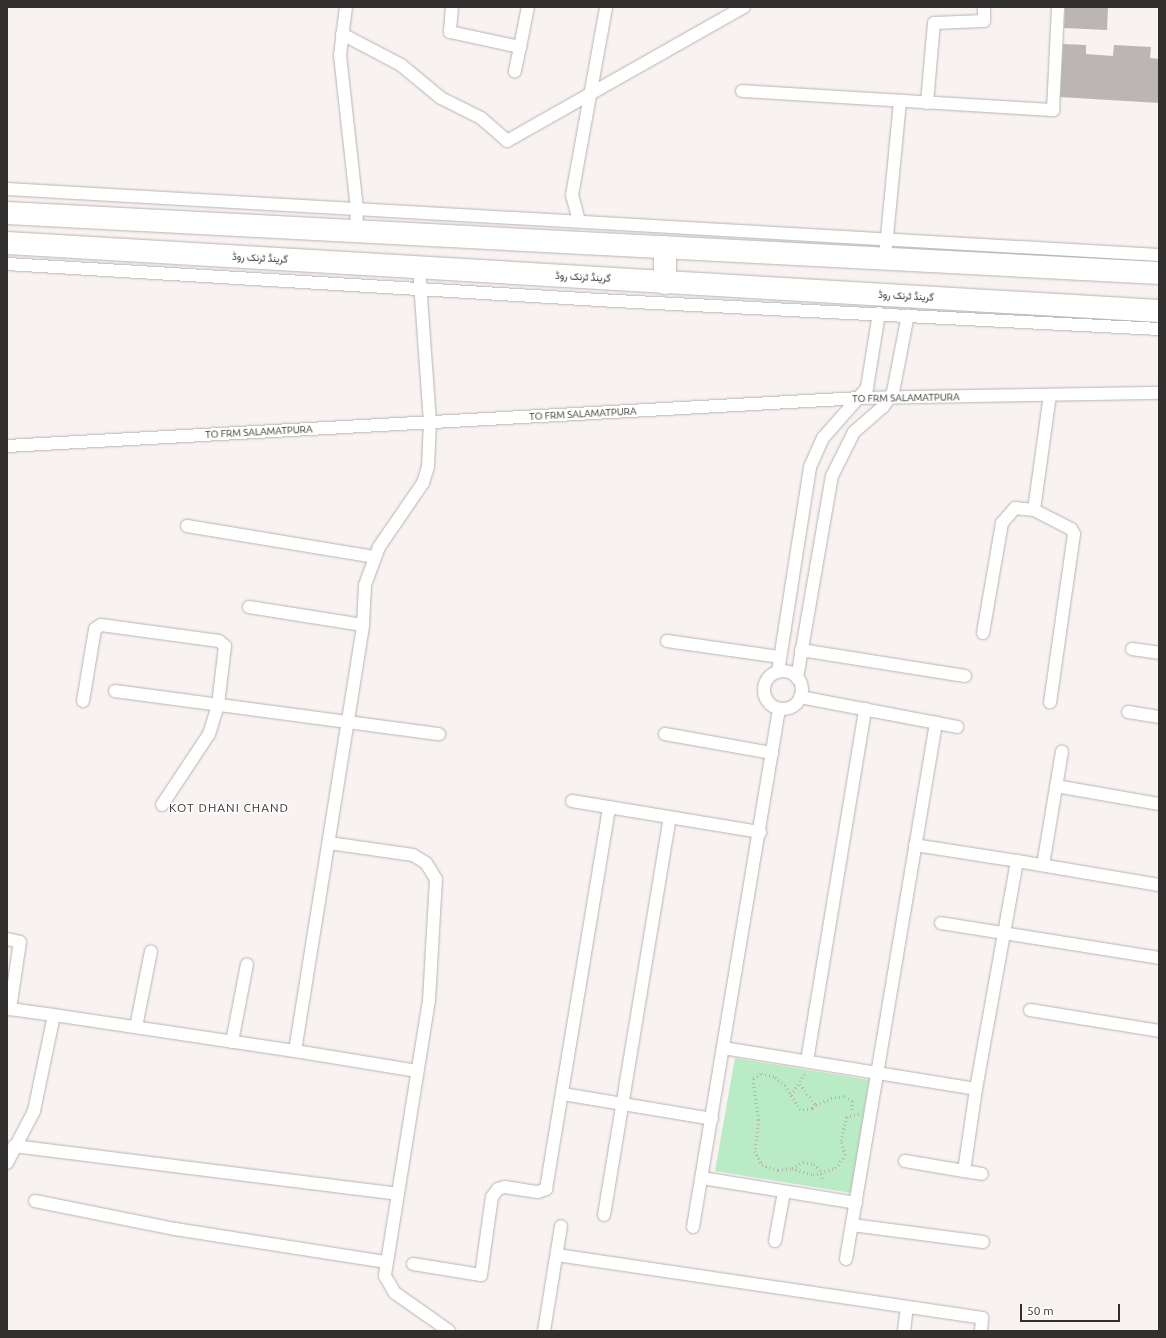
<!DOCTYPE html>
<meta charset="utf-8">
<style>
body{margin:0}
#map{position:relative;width:1166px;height:1338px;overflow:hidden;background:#f8f2f0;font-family:Ubuntu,Vazirmatn,sans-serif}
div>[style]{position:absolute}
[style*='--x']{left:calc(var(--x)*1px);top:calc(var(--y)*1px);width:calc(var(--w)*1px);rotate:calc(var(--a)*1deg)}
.green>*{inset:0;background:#b9ebc4}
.building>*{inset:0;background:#bbb6b4}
.path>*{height:2.5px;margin-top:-1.25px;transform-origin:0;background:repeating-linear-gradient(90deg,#b8b3b1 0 1px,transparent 0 4px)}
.roads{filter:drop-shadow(0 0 1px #b8b3b1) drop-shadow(0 0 1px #b8b3b1)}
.street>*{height:12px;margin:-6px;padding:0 6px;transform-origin:6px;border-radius:6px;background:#fff}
.street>.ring{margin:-6px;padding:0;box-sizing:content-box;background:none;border:12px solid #fff;border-radius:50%}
.highway>*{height:22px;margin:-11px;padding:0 11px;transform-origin:11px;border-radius:11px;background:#fff}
.path-bridge>*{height:2.5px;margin-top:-1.25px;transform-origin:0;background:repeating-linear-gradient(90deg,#b8b3b1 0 1px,transparent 0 4px)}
span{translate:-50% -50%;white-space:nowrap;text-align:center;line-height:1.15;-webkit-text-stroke:3px #fff;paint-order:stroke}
.street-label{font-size:10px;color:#333130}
.quarter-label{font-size:12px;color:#333130;letter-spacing:1px}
.frame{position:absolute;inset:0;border:8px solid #333130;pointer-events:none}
.scale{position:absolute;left:1020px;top:1304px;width:100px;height:18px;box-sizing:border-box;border:2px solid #333130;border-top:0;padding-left:5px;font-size:12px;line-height:14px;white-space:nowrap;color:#333130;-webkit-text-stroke:3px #fff;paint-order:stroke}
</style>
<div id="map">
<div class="green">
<div style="clip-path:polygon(735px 1058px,869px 1080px,851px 1193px,715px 1171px)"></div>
</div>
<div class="building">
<div style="clip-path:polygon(1065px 7px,1108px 7px,1107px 30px,1064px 28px)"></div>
<div style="clip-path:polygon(1063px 44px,1086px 45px,1086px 54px,1113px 56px,1114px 45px,1151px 47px,1150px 58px,1159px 59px,1159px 103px,1060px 97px)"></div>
</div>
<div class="path">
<div style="--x:800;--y:1084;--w:26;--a:53"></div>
<div style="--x:816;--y:1105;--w:6;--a:135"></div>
<div style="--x:812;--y:1109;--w:12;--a:175"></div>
<div style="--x:800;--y:1110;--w:28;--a:-122"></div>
<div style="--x:785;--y:1086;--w:14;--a:-141"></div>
<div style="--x:774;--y:1077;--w:13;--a:-167"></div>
<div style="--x:761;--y:1074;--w:9;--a:148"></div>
<div style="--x:753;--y:1079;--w:41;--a:81.7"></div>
<div style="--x:759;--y:1120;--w:31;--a:97"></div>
<div style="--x:755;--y:1151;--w:16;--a:63"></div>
<div style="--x:762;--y:1165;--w:17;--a:17"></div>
<div style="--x:778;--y:1170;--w:14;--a:-8"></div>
<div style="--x:792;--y:1168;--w:22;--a:18"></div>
<div style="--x:813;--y:1175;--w:23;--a:-18"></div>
<div style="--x:835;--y:1168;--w:16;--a:-52"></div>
<div style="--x:845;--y:1155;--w:15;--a:-106"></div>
<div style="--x:841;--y:1141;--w:25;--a:-78"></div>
<div style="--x:846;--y:1117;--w:15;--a:-16"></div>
<div style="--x:791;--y:1095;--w:26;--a:-58"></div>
<div style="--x:816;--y:1105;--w:17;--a:-25"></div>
<div style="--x:831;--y:1098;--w:14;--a:-8"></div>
<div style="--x:845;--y:1096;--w:9;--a:32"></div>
<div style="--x:853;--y:1101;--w:12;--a:95"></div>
<div style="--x:792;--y:1168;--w:13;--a:-29"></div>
<div style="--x:803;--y:1162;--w:11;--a:10"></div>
<div style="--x:814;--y:1164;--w:8;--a:45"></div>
</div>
<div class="roads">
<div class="street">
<div style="--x:346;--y:7;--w:48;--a:97.1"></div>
<div style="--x:340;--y:55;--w:156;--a:83.7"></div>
<div style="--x:357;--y:210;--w:21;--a:93"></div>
<div style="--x:452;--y:7;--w:25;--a:95"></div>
<div style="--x:450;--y:32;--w:72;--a:12.1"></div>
<div style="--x:520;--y:47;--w:25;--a:102"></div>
<div style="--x:342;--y:34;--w:67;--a:27.7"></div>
<div style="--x:401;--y:65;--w:52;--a:39.5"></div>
<div style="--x:441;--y:98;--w:45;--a:26.6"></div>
<div style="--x:481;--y:118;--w:35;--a:41"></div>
<div style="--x:507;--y:141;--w:272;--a:-29.5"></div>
<div style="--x:520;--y:47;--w:41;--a:-78.7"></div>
<div style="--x:742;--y:91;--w:312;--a:3.5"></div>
<div style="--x:1053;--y:110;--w:103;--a:-87.2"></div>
<div style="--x:927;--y:103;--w:80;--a:-85"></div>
<div style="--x:934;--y:23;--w:50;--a:-2.3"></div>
<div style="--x:984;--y:21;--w:14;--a:-90"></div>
<div style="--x:7;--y:189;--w:1154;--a:3.28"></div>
<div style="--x:579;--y:221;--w:27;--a:-105"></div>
<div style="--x:572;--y:195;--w:191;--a:-79.7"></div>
<div style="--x:886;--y:247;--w:147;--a:-84.5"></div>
<div style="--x:7;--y:264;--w:610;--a:3.48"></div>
<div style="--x:616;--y:301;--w:544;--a:2.95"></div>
<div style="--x:7;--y:446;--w:855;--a:-3.22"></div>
<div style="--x:861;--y:398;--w:298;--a:-1"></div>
<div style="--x:1034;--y:510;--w:42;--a:27.2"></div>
<div style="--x:1071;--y:529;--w:6;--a:59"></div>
<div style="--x:1074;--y:534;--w:170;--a:98.1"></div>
<div style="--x:187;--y:526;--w:191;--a:9.4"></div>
<div style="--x:249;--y:607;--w:115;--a:9"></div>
<div style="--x:983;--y:633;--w:112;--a:-80.2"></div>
<div style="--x:1002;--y:523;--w:20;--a:-49"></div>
<div style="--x:1015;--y:508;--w:19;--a:6"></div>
<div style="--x:1034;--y:510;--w:116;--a:-82.1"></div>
<div style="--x:667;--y:641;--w:113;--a:8.1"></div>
<div style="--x:1132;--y:649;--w:27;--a:8"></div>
<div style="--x:801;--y:650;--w:166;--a:9"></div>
<div class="ring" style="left:764px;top:671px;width:26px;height:26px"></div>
<div style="--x:778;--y:672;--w:207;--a:-81.1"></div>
<div style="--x:810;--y:467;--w:32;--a:-66"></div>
<div style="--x:823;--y:438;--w:67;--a:-48.7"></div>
<div style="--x:867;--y:388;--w:76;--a:-80.9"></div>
<div style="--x:797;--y:678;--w:205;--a:-80.2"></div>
<div style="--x:832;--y:476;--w:49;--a:-63.4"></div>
<div style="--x:854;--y:432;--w:38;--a:-41"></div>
<div style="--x:883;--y:407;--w:18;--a:-56"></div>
<div style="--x:893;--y:392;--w:78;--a:-79"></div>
<div style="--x:115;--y:691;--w:327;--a:7.6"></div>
<div style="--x:800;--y:697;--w:160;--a:10.8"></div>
<div style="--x:83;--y:701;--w:73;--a:-80.5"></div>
<div style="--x:95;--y:629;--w:7;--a:-34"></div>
<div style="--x:101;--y:625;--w:119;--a:7.7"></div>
<div style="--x:219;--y:641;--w:8;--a:40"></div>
<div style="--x:225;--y:646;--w:59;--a:96.8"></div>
<div style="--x:218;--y:705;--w:30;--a:107"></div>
<div style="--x:209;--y:734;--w:85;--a:123.5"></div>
<div style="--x:1128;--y:712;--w:31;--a:9"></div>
<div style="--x:665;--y:734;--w:109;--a:10.1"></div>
<div style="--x:1056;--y:786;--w:105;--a:9.9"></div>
<div style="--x:572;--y:801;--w:191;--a:9.4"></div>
<div style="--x:329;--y:843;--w:85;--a:8.1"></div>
<div style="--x:413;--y:855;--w:15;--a:32"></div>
<div style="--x:426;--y:863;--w:19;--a:58"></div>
<div style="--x:436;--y:879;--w:121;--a:93.3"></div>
<div style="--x:429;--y:1000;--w:279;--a:99.1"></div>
<div style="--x:385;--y:1276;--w:20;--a:60"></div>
<div style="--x:395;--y:1293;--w:66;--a:35.1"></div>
<div style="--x:915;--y:845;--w:103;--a:8.9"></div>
<div style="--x:1043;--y:865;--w:115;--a:-80.5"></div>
<div style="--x:941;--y:923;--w:221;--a:9.1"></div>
<div style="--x:7;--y:939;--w:13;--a:13"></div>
<div style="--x:20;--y:942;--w:68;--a:98.5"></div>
<div style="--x:10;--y:1009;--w:44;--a:7.8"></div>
<div style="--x:1030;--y:1010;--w:131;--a:9.2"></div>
<div style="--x:136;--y:1027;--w:77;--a:-78.8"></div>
<div style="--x:232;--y:1042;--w:79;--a:-79.1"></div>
<div style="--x:723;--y:1048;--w:256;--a:9.2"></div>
<div style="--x:976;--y:1089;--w:83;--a:98.3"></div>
<div style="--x:964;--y:1171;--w:18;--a:9"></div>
<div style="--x:295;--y:1051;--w:124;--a:9.3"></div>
<div style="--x:807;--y:1061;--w:357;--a:-80.6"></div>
<div style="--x:976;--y:1089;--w:232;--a:-79.8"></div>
<div style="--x:1017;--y:861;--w:144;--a:9.6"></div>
<div style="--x:563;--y:1094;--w:151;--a:9.5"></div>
<div style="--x:14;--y:1146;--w:386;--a:7.1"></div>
<div style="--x:905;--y:1161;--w:60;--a:9.6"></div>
<div style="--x:7;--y:1163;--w:59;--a:-62.6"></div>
<div style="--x:34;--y:1111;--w:98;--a:-78.2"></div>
<div style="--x:54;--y:1015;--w:244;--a:8.5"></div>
<div style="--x:295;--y:1051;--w:431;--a:-80.9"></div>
<div style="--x:363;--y:625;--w:40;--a:-87.1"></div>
<div style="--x:365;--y:585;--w:40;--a:-69.8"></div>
<div style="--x:379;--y:547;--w:78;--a:-55.5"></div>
<div style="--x:423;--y:483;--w:17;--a:-73"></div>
<div style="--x:428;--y:467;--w:45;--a:-87.5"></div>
<div style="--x:430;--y:422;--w:154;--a:-94.1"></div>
<div style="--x:702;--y:1178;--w:156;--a:9.2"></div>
<div style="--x:35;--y:1201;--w:143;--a:11.3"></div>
<div style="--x:175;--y:1229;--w:214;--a:8.9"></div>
<div style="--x:604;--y:1215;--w:403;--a:-80.6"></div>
<div style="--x:852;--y:1225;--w:132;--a:7.4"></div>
<div style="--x:693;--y:1227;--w:525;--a:-80.57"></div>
<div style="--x:775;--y:1241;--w:50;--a:-79.6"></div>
<div style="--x:557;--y:1255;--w:430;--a:8.4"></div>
<div style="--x:982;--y:1318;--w:13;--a:94"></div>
<div style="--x:846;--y:1259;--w:544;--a:-80.47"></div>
<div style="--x:413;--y:1264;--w:69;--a:9.2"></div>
<div style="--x:481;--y:1275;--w:79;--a:-82"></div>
<div style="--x:492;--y:1197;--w:10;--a:-53"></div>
<div style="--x:498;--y:1189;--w:7;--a:-16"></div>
<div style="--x:505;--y:1187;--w:33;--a:9"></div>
<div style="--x:538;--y:1192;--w:9;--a:-21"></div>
<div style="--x:546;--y:1189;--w:387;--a:-80.6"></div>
<div style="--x:544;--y:1331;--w:106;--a:-80.8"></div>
<div style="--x:904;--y:1331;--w:24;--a:-83"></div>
</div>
<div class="highway">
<div style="--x:7;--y:213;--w:1154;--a:2.98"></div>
<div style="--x:7;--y:243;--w:1154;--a:3.38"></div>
<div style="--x:665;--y:283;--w:36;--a:-90"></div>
</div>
</div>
<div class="path-bridge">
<div style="--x:820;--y:1170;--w:10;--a:73"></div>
</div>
<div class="street-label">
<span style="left:260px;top:258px;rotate:3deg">گرینڈ ٹرنک روڈ</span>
<span style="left:583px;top:277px;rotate:3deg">گرینڈ ٹرنک روڈ</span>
<span style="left:906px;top:296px;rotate:3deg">گرینڈ ٹرنک روڈ</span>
<span style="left:906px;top:398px;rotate:-1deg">TO FRM SALAMATPURA</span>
<span style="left:583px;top:414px;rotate:-3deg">TO FRM SALAMATPURA</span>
<span style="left:259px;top:432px;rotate:-3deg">TO FRM SALAMATPURA</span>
</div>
<div class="quarter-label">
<span style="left:229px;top:808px">KOT DHANI CHAND</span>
</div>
<div class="frame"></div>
<div class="scale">50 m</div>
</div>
